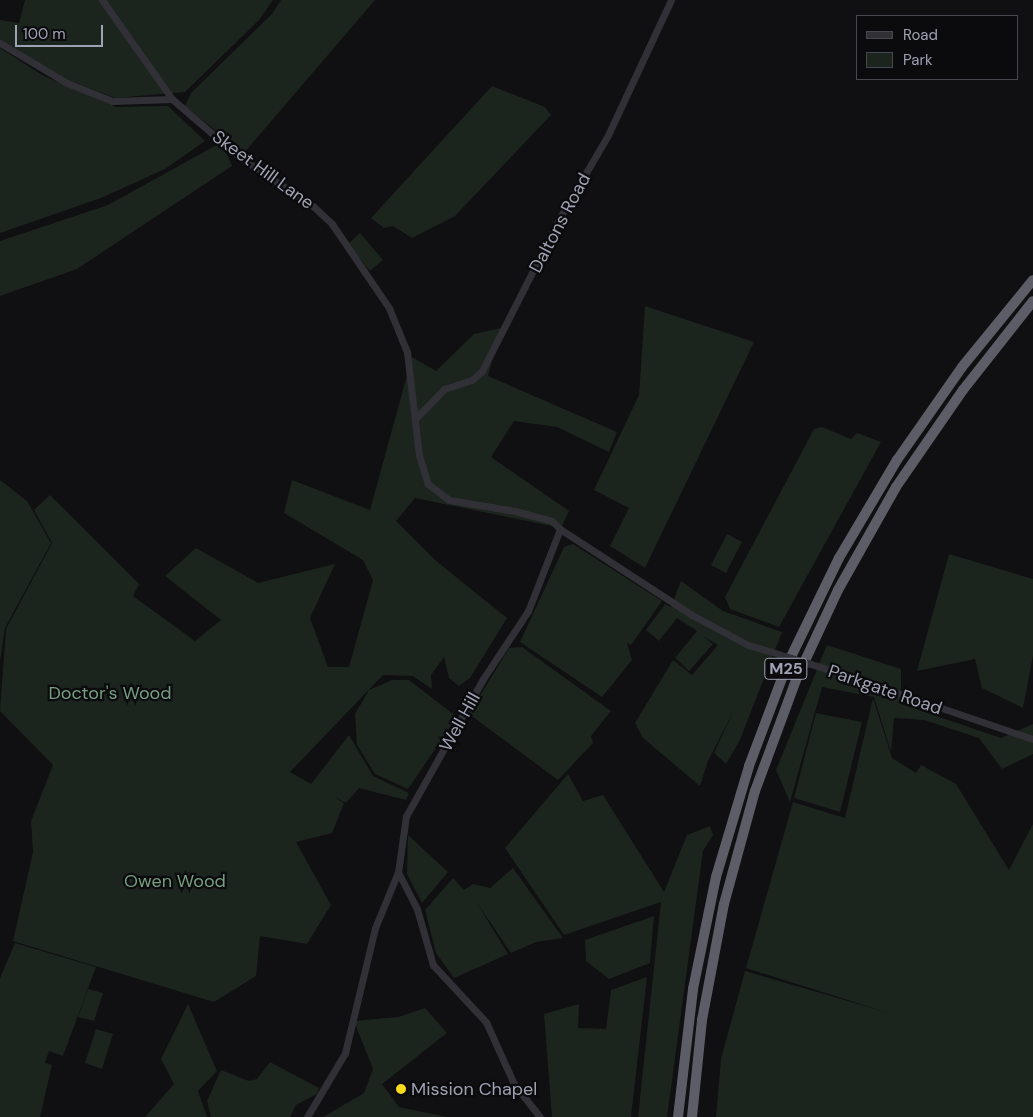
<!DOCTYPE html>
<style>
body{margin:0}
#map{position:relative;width:1033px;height:1117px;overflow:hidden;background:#100f11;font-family:"DM Sans",sans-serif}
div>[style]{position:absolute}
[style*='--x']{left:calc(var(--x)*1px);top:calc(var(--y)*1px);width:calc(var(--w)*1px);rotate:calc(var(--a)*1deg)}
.green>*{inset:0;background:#1c241e}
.minor>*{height:7px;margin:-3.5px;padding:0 3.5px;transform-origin:3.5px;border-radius:3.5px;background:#303036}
.highway>*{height:10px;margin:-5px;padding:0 5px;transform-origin:5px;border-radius:5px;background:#5c5d67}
.minor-bridge>*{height:7px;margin:-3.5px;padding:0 3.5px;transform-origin:3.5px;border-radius:3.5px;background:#303036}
.dots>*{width:14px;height:14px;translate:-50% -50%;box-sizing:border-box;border:2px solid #0b0a0c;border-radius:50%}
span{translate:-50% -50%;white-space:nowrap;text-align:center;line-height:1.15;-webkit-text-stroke:4.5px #0b0a0c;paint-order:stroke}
.shield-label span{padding:1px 4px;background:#0b0a0c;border:1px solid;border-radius:4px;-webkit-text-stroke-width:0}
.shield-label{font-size:16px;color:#9fa2b3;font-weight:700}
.street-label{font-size:18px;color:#9fa2b3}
.park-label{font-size:18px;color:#759f80}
.poi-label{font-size:18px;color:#9fa2b3}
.left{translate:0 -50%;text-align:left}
.legend{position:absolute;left:856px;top:15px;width:162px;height:65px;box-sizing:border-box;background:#0b0a0c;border:1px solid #46474f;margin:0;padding:6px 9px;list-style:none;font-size:15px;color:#9fa2b3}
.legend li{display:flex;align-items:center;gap:10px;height:25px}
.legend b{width:25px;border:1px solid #46474f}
.scale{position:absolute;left:15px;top:25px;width:88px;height:22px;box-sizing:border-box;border:2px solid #9fa2b3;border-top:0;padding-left:6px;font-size:15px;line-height:18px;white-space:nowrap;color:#9fa2b3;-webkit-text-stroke:4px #0b0a0c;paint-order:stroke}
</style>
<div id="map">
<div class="green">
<div style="clip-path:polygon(25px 0,273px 0,259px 20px,185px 92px,115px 98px,68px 80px,11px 50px,0 39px,0 20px,19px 23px)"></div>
<div style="clip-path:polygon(281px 0,375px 0,244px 153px,185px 106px,191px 93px,272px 14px)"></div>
<div style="clip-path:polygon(0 48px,42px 75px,116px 107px,168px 106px,205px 141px,165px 169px,101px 198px,0 233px)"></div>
<div style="clip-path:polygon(492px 86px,545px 107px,551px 115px,455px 216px,412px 238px,393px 226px,384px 228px,371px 218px)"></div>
<div style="clip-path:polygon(222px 142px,232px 166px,77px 269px,0 296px,0 241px,108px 205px)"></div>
<div style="clip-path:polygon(360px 233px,383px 260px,370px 271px,348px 244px)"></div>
<div style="clip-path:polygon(645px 306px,754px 342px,645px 568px,610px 546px,629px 508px,594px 490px,639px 395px)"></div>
<div style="clip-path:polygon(501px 328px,488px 376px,617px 432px,609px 452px,557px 427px,514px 421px,491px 457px,569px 511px,561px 528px,415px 498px,396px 521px,435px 560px,507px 618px,470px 678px,459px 686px,449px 678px,444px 657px,431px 675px,432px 689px,413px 676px,383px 675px,290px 772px,311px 784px,349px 735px,373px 776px,409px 793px,406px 800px,359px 788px,346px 803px,333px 796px,344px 803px,332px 833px,296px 842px,331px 905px,307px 944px,260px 936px,256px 976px,214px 1002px,13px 941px,33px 852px,31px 821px,53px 765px,0 711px,6px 629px,52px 543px,34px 510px,50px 495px,139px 584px,133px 596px,195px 641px,221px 620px,165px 576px,196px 548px,258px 583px,335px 564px,310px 618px,328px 667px,349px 667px,373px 580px,363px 560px,284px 513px,292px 480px,370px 510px,412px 357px,436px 371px,474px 334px)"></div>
<div style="clip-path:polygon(822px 427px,851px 439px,857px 433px,881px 442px,779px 627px,730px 609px,725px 597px,814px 429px)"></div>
<div style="clip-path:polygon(0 480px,27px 501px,51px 543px,5px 628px,0 661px)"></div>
<div style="clip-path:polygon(727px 534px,742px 542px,726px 573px,711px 565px)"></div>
<div style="clip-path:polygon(573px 544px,662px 601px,631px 645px,627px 643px,632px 660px,602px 697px,520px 642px,564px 547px)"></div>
<div style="clip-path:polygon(949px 554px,1033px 579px,1033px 656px,1023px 708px,982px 688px,975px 659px,917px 671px)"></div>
<div style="clip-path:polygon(681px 581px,723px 611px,782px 632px,740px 740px,726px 764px,714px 753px,733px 712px,708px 761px,700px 786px,643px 738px,635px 723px,673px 660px,692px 675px,718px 645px,703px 636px,713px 644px,689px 671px,675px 658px,697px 631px,677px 618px,659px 641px,646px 630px,665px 604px,671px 607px)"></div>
<div style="clip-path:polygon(827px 645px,901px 669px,901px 704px,1001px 738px,1033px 724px,1033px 754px,1002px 769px,979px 738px,924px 720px,894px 718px,891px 752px,874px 697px,822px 687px,790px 802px,776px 770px)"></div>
<div style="clip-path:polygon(509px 648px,522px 647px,611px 711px,591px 736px,593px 743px,558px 780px,469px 714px)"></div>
<div style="clip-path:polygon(392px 680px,409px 680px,457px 717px,408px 789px,375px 774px,357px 745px,355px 714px,369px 690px)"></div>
<div style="clip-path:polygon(873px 698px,892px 758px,916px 773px,921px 765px,956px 784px,1009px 870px,1033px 824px,1033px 1117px,716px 1117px,721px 1059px,745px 971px,889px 1013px,746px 968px,793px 802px,845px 818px)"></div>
<div style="clip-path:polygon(816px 713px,862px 722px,840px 812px,794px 798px)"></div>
<div style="clip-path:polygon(568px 774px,583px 801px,603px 795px,664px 892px,687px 835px,710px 826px,713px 835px,703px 851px,667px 1117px,638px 1117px,661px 902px,564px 935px,505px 848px)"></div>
<div style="clip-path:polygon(408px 835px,448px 872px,422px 903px,407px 874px)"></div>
<div style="clip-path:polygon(513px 868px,563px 938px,536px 942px,511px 953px,477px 903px,508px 954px,454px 978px,436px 953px,425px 910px,453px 878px,464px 890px,473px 884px,490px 888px)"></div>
<div style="clip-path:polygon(654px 916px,650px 963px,609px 979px,586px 961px,585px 940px)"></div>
<div style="clip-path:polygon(15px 943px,96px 967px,63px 1056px,49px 1051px,45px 1063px,52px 1065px,40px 1117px,0 1117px,0 978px)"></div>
<div style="clip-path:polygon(647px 977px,631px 1117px,552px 1117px,544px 1014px,579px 1004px,578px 1028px,606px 1029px,611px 990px)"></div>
<div style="clip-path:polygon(88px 989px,103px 993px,94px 1021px,78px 1017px)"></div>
<div style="clip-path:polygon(188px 1004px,217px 1071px,198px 1091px,207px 1117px,145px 1117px,174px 1084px,161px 1059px)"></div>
<div style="clip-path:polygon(425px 1008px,447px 1033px,382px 1084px,399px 1107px,447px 1117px,323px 1117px,364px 1093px,373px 1069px,354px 1021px,398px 1017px)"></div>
<div style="clip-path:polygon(96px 1029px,113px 1034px,102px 1069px,85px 1063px)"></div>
<div style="clip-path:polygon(270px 1062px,319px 1088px,317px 1094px,296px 1105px,290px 1117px,211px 1117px,207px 1101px,221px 1070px,249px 1081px,257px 1079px)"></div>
</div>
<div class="minor">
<div style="--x:102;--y:0;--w:121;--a:54.7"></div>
<div style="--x:172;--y:99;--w:86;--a:40.7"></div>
<div style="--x:237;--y:155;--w:93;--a:34"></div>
<div style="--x:314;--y:207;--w:25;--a:43"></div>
<div style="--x:332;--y:224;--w:102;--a:55.8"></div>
<div style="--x:389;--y:308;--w:48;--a:67.8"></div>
<div style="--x:407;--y:352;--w:104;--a:83.4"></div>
<div style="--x:419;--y:455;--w:30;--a:73"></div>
<div style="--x:428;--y:484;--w:26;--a:37"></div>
<div style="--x:449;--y:500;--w:67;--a:9.5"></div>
<div style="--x:515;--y:511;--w:38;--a:15"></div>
<div style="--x:552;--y:521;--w:11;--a:45"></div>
<div style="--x:560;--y:529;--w:88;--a:111.3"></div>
<div style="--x:528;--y:611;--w:82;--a:123.5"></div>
<div style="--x:483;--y:679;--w:157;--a:119.3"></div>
<div style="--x:406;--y:816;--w:57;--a:98.1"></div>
<div style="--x:398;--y:872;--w:61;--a:112.3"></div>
<div style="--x:375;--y:928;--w:129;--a:103.5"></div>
<div style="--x:345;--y:1053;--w:74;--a:120.7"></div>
<div style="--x:0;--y:43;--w:78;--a:30.8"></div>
<div style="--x:67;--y:83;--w:48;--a:21.8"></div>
<div style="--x:112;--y:101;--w:60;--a:-1.9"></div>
<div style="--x:417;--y:417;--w:39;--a:-46"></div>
<div style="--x:444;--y:389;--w:29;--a:-18"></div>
<div style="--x:472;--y:380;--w:13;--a:-42"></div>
<div style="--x:482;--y:371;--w:170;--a:-63.1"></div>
<div style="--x:559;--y:219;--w:97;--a:-59.7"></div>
<div style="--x:608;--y:135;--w:149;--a:-65"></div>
<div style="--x:560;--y:529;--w:158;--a:33.1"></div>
<div style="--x:692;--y:615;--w:64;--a:28.2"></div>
<div style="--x:748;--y:645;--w:22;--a:16"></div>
<div style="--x:827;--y:669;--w:218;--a:18.8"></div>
<div style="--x:398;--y:872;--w:42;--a:62.8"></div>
<div style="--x:417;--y:909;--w:58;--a:74.1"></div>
<div style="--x:433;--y:965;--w:78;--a:47.1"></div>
<div style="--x:486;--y:1022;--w:68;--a:65.7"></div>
<div style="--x:514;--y:1084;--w:42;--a:51.8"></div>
</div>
<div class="highway">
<div style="--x:678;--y:1117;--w:129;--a:-83.3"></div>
<div style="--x:693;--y:989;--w:114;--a:-78.4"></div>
<div style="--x:716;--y:877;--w:116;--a:-73.4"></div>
<div style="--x:749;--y:766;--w:108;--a:-69.4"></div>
<div style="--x:787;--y:665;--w:119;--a:-64.1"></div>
<div style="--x:839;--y:558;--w:114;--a:-59.4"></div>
<div style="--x:897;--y:460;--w:113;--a:-55"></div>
<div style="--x:962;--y:367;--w:112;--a:-50.8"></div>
<div style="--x:692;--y:1117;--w:98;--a:-84.1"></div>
<div style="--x:702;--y:1020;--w:118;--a:-79.3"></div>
<div style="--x:724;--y:904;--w:117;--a:-74.7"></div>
<div style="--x:755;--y:791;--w:118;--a:-69.7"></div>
<div style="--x:796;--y:680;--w:99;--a:-65"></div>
<div style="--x:838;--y:590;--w:118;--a:-60.6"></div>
<div style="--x:896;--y:487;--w:118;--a:-55.4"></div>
<div style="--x:963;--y:390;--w:113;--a:-51.8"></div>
</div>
<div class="minor-bridge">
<div style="--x:769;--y:651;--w:61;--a:17.2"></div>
</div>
<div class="dots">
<div style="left:401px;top:1089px;background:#fcdd1c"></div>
</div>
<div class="shield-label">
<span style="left:786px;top:669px">M25</span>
</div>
<div class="street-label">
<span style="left:263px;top:170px;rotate:36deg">Skeet Hill Lane</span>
<span style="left:560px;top:223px;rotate:-62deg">Daltons Road</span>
<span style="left:885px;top:690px;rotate:19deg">Parkgate Road</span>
<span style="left:460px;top:722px;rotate:-61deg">Well Hill</span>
</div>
<div class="park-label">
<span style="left:110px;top:693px">Doctor's Wood</span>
<span style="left:175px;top:881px">Owen Wood</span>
</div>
<div class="poi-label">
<span class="left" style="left:411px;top:1089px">Mission Chapel</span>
</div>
<ul class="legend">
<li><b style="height:6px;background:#303036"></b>Road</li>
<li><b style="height:14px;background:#1c241e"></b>Park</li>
</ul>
<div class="scale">100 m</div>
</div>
